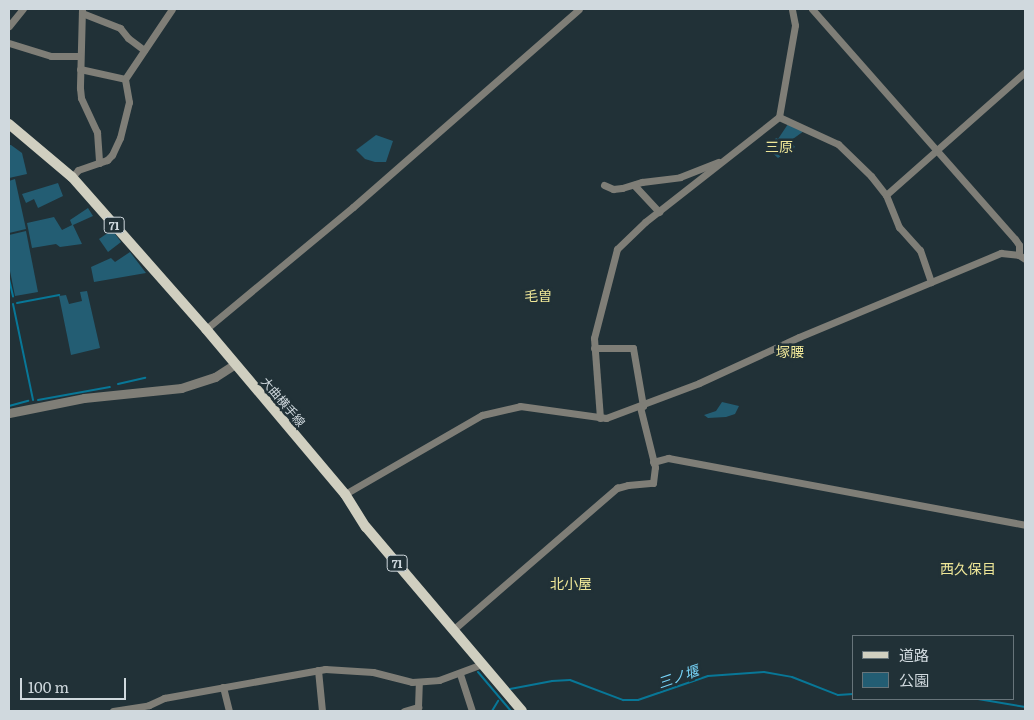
<!DOCTYPE html>
<meta charset="utf-8">
<style>
body{margin:0}
#map{position:relative;width:1034px;height:720px;overflow:hidden;background:#213137;font-family:Literata,"Noto Sans JP",serif}
div>[style]{position:absolute}
[style*='--x']{left:calc(var(--x)*1px);top:calc(var(--y)*1px);width:calc(var(--w)*1px);rotate:calc(var(--a)*1deg)}
.green>*{inset:0;background:#235d73}
.stream>*{height:2px;margin:-1px;padding:0 1px;transform-origin:1px;border-radius:1px;background:#087797}
.minor>*{height:7px;margin:-3.5px;padding:0 3.5px;transform-origin:3.5px;border-radius:3.5px;background:#7f7e77}
.tertiary>*{height:9px;margin:-4.5px;padding:0 4.5px;transform-origin:4.5px;border-radius:4.5px;background:#7f7e77}
.primary>*{height:10px;margin:-5px;padding:0 5px;transform-origin:5px;border-radius:5px;background:#d0cfc0}
span{translate:-50% -50%;white-space:nowrap;text-align:center;line-height:1.15;-webkit-text-stroke:5px #213137;paint-order:stroke}
.shield-label span{padding:1px 4px;background:#213137;border:1px solid;border-radius:4px;-webkit-text-stroke-width:0}
.shield-label{font-size:11px;color:#d0d9de;font-weight:700}
.street-label{font-size:12px;color:#d0d9de}
.neighbourhood-label{font-size:14px;color:#efe798}
.water-label{font-size:14px;color:#78d6fb;font-style:italic}
.frame{position:absolute;inset:0;border:10px solid #d0d9de;pointer-events:none}
.legend{position:absolute;left:852px;top:635px;width:162px;height:65px;box-sizing:border-box;background:#213137;border:1px solid #67747a;margin:0;padding:6px 9px;list-style:none;font-size:15px;color:#d0d9de}
.legend li{display:flex;align-items:center;gap:10px;height:25px}
.legend b{width:25px;border:1px solid #67747a}
.scale{position:absolute;left:20px;top:678px;width:106px;height:22px;box-sizing:border-box;border:2px solid #d0d9de;border-top:0;padding-left:6px;font-size:15px;line-height:18px;white-space:nowrap;color:#d0d9de;-webkit-text-stroke:4px #213137;paint-order:stroke}
</style>
<div id="map">
<div class="green">
<div style="clip-path:polygon(788px 124px,804px 131px,790px 141px,795px 147px,778px 158px,768px 149px,776px 138px,778px 139px)"></div>
<div style="clip-path:polygon(376px 135px,393px 141px,386px 162px,375px 162px,365px 159px,356px 150px)"></div>
<div style="clip-path:polygon(9px 145px,11px 145px,22px 153px,27px 174px,9px 178px)"></div>
<div style="clip-path:polygon(15px 179px,26px 229px,9px 233px,9px 181px)"></div>
<div style="clip-path:polygon(58px 183px,63px 196px,38px 208px,34px 199px,26px 203px,22px 194px)"></div>
<div style="clip-path:polygon(88px 208px,93px 216px,73px 225px,82px 244px,60px 247px,56px 244px,32px 248px,27px 223px,54px 217px,62px 230px,72px 225px,70px 220px)"></div>
<div style="clip-path:polygon(112px 230px,121px 242px,108px 252px,99px 239px)"></div>
<div style="clip-path:polygon(26px 231px,38px 292px,15px 296px,9px 266px,9px 235px)"></div>
<div style="clip-path:polygon(130px 252px,146px 273px,94px 282px,91px 267px,111px 258px,115px 262px)"></div>
<div style="clip-path:polygon(87px 291px,100px 348px,71px 355px,59px 296px,66px 295px,69px 304px,82px 301px,80px 292px)"></div>
<div style="clip-path:polygon(722px 402px,739px 406px,735px 414px,726px 417px,708px 418px,704px 415px,716px 411px)"></div>
</div>
<div class="stream">
<div style="--x:9;--y:279;--w:18;--a:77"></div>
<div style="--x:17;--y:303;--w:43;--a:-10.8"></div>
<div style="--x:13;--y:304;--w:98;--a:78.2"></div>
<div style="--x:118;--y:384;--w:28;--a:-13"></div>
<div style="--x:38;--y:400;--w:73;--a:-10.2"></div>
<div style="--x:9;--y:406;--w:20;--a:-15"></div>
<div style="--x:478;--y:672;--w:51;--a:49.8"></div>
<div style="--x:510;--y:689;--w:43;--a:-10.8"></div>
<div style="--x:552;--y:681;--w:18;--a:-3"></div>
<div style="--x:570;--y:680;--w:57;--a:20.7"></div>
<div style="--x:623;--y:700;--w:15;--a:0"></div>
<div style="--x:638;--y:700;--w:74;--a:-18.9"></div>
<div style="--x:708;--y:676;--w:56;--a:-4.1"></div>
<div style="--x:764;--y:672;--w:28;--a:10"></div>
<div style="--x:792;--y:677;--w:49;--a:21.4"></div>
<div style="--x:838;--y:695;--w:15;--a:-4"></div>
<div style="--x:930;--y:699;--w:15;--a:0"></div>
<div style="--x:978;--y:699;--w:48;--a:9.7"></div>
<div style="--x:492;--y:711;--w:12;--a:-59"></div>
</div>
<div class="minor">
<div style="--x:82;--y:9;--w:79;--a:91.5"></div>
<div style="--x:80;--y:88;--w:10;--a:84"></div>
<div style="--x:81;--y:98;--w:38;--a:65"></div>
<div style="--x:97;--y:132;--w:31;--a:86"></div>
<div style="--x:812;--y:9;--w:307;--a:48.6"></div>
<div style="--x:1015;--y:239;--w:7;--a:56"></div>
<div style="--x:1019;--y:245;--w:10;--a:90"></div>
<div style="--x:82;--y:13;--w:41;--a:21.5"></div>
<div style="--x:120;--y:28;--w:13;--a:51"></div>
<div style="--x:128;--y:38;--w:20;--a:37"></div>
<div style="--x:9;--y:26;--w:22;--a:-51"></div>
<div style="--x:9;--y:43;--w:44;--a:17.2"></div>
<div style="--x:51;--y:56;--w:29;--a:0"></div>
<div style="--x:80;--y:69;--w:46;--a:12.5"></div>
<div style="--x:779;--y:117;--w:65;--a:24.6"></div>
<div style="--x:838;--y:144;--w:46;--a:44.1"></div>
<div style="--x:871;--y:176;--w:24;--a:52"></div>
<div style="--x:886;--y:195;--w:35;--a:68"></div>
<div style="--x:899;--y:227;--w:31;--a:48"></div>
<div style="--x:920;--y:250;--w:34;--a:71"></div>
<div style="--x:72;--y:177;--w:9;--a:-49"></div>
<div style="--x:78;--y:170;--w:31;--a:-19"></div>
<div style="--x:107;--y:160;--w:7;--a:-45"></div>
<div style="--x:112;--y:155;--w:19;--a:-65"></div>
<div style="--x:120;--y:138;--w:37;--a:-76"></div>
<div style="--x:129;--y:102;--w:23;--a:-100"></div>
<div style="--x:125;--y:79;--w:84;--a:-56.1"></div>
<div style="--x:604;--y:185;--w:10;--a:24"></div>
<div style="--x:613;--y:189;--w:9;--a:-6"></div>
<div style="--x:622;--y:188;--w:21;--a:-17"></div>
<div style="--x:642;--y:182;--w:38;--a:-7"></div>
<div style="--x:680;--y:177;--w:41;--a:-21.5"></div>
<div style="--x:634;--y:185;--w:37;--a:47"></div>
<div style="--x:886;--y:195;--w:186;--a:-41.5"></div>
<div style="--x:206;--y:329;--w:191;--a:-39.7"></div>
<div style="--x:353;--y:207;--w:300;--a:-41.2"></div>
<div style="--x:594;--y:348;--w:39;--a:0"></div>
<div style="--x:633;--y:348;--w:59;--a:80.2"></div>
<div style="--x:600;--y:418;--w:80;--a:-94.3"></div>
<div style="--x:594;--y:338;--w:92;--a:-75.5"></div>
<div style="--x:617;--y:249;--w:39;--a:-44"></div>
<div style="--x:645;--y:222;--w:170;--a:-38.1"></div>
<div style="--x:779;--y:117;--w:93;--a:-80.1"></div>
<div style="--x:795;--y:25;--w:16;--a:-101"></div>
<div style="--x:653;--y:462;--w:16;--a:-15"></div>
<div style="--x:668;--y:458;--w:363;--a:10.6"></div>
<div style="--x:345;--y:494;--w:158;--a:-30"></div>
<div style="--x:482;--y:415;--w:39;--a:-13"></div>
<div style="--x:520;--y:406;--w:87;--a:7.9"></div>
<div style="--x:606;--y:418;--w:99;--a:-20.6"></div>
<div style="--x:699;--y:383;--w:110;--a:-24.7"></div>
<div style="--x:799;--y:337;--w:219;--a:-22.6"></div>
<div style="--x:1001;--y:253;--w:18;--a:6"></div>
<div style="--x:1019;--y:255;--w:7;--a:34"></div>
<div style="--x:454;--y:629;--w:216;--a:-40.9"></div>
<div style="--x:617;--y:488;--w:11;--a:-15"></div>
<div style="--x:628;--y:485;--w:25;--a:-5"></div>
<div style="--x:653;--y:483;--w:16;--a:-83"></div>
<div style="--x:655;--y:467;--w:62;--a:-104"></div>
<div style="--x:318;--y:670;--w:41;--a:84.4"></div>
<div style="--x:460;--y:674;--w:39;--a:72"></div>
<div style="--x:223;--y:687;--w:25;--a:76"></div>
<div style="--x:113;--y:711;--w:36;--a:-9"></div>
<div style="--x:149;--y:705;--w:17;--a:-25"></div>
<div style="--x:164;--y:698;--w:164;--a:-10.2"></div>
<div style="--x:325;--y:669;--w:48;--a:3.6"></div>
<div style="--x:373;--y:672;--w:40;--a:14.4"></div>
<div style="--x:412;--y:682;--w:27;--a:-4"></div>
<div style="--x:439;--y:680;--w:46;--a:-20.4"></div>
<div style="--x:404;--y:711;--w:15;--a:-16"></div>
<div style="--x:418;--y:707;--w:25;--a:-88"></div>
</div>
<div class="tertiary">
<div style="--x:9;--y:413;--w:76;--a:-11.3"></div>
<div style="--x:84;--y:398;--w:98;--a:-5.9"></div>
<div style="--x:181;--y:388;--w:36;--a:-18"></div>
<div style="--x:215;--y:377;--w:24;--a:-33"></div>
</div>
<div class="primary">
<div style="--x:9;--y:124;--w:82;--a:40.1"></div>
<div style="--x:72;--y:177;--w:203;--a:48.6"></div>
<div style="--x:206;--y:329;--w:216;--a:49.9"></div>
<div style="--x:345;--y:494;--w:39;--a:58"></div>
<div style="--x:366;--y:527;--w:241;--a:49.7"></div>
</div>
<div class="shield-label">
<span style="left:114px;top:225px">71</span>
<span style="left:397px;top:563px">71</span>
</div>
<div class="street-label">
<span style="left:283px;top:402px;rotate:50deg">大曲横手線</span>
</div>
<div class="neighbourhood-label">
<span style="left:779px;top:146px">三原</span>
<span style="left:538px;top:295px">毛曽</span>
<span style="left:790px;top:351px">塚腰</span>
<span style="left:968px;top:568px">西久保目</span>
<span style="left:571px;top:583px">北小屋</span>
</div>
<div class="water-label">
<span style="left:678px;top:676px;rotate:-19deg">三ノ堰</span>
</div>
<div class="frame"></div>
<ul class="legend">
<li><b style="height:6px;background:#d0cfc0"></b>道路</li>
<li><b style="height:14px;background:#235d73"></b>公園</li>
</ul>
<div class="scale">100 m</div>
</div>
